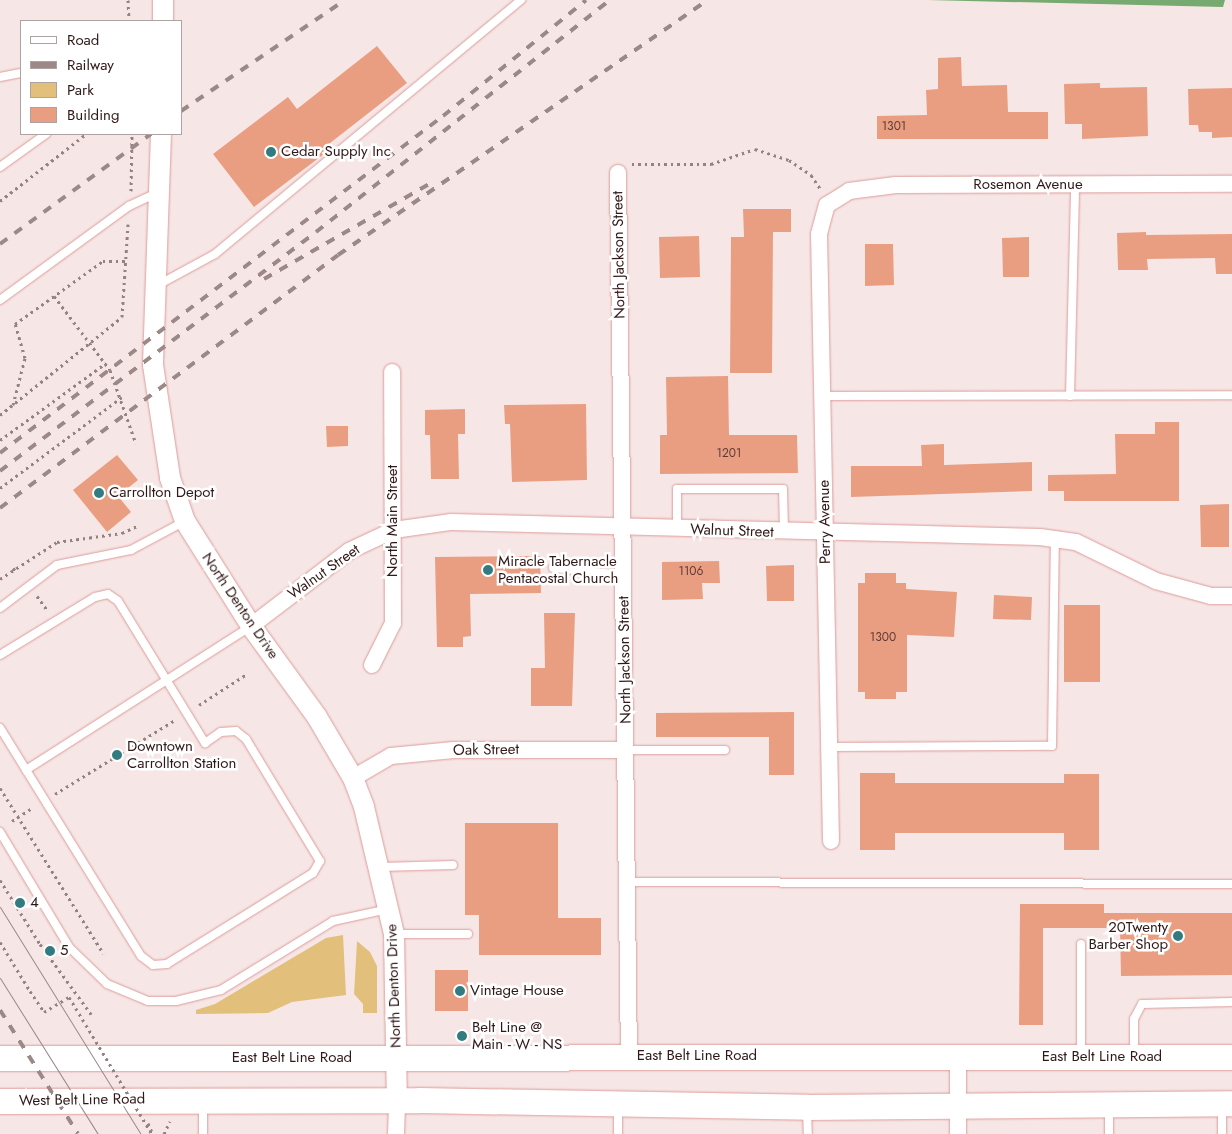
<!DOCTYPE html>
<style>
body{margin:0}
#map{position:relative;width:1232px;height:1134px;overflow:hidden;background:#f6e7e6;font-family:Jost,sans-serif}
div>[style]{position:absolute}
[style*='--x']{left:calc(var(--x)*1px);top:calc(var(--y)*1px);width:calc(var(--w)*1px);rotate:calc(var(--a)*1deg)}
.green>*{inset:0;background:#e3bf7c}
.water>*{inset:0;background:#76aa70}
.building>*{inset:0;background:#ea9e81}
.path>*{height:3px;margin-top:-1.5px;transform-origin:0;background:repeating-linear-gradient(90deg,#958181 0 2.5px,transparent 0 6.5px)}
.roads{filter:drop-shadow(0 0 1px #de9c9a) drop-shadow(0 0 1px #de9c9a)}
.service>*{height:8px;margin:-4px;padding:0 4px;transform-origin:4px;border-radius:4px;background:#fff}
.minor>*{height:16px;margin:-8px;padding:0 8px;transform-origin:8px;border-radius:8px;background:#fff}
.tertiary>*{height:20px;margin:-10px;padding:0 10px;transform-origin:10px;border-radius:10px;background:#fff}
.primary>*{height:25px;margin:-12.5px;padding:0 12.5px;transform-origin:12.5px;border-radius:12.5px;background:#fff}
.tram>*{height:1px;margin:-0.5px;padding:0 0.5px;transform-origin:0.5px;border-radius:0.5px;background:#9b8887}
.rail>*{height:4px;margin-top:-2px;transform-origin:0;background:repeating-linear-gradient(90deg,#9b8887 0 9px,transparent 0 18px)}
.path-bridge>*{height:3px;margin-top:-1.5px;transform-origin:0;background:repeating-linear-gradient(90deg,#958181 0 2.5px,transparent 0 6.5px)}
.dots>*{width:14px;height:14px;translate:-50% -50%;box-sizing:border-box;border:2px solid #fff;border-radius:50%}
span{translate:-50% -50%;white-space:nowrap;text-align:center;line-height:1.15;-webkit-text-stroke:5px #fff;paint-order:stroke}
.number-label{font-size:12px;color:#5f3a32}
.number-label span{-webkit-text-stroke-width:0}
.poi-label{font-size:15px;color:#311818}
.left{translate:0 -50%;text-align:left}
.right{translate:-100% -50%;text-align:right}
.street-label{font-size:15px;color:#311818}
.legend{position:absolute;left:20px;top:20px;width:162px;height:115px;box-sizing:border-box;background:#fff;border:1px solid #ada3a3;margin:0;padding:6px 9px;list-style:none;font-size:15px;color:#311818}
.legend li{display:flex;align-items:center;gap:10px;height:25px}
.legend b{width:25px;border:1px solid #ada3a3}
</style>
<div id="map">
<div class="green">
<div style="clip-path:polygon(343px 935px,346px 995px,292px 1002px,268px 1013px,196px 1014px,196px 1010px,215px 1004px,326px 938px)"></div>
<div style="clip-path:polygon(357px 941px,370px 952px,377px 966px,377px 1013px,363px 1013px,363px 1004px,354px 994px)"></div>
</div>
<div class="water">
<div style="clip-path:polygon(928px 0,1225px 0,1223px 7px)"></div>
</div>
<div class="building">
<div style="clip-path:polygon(377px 46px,407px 83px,325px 147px,328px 151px,254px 207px,213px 154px,288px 97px,297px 109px)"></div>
<div style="clip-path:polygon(961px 57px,962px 86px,1007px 85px,1008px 112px,1048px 112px,1048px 139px,877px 139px,877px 116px,927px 115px,926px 90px,938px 89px,938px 58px)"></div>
<div style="clip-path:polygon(1100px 83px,1100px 88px,1147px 87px,1148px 136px,1082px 139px,1082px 124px,1065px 124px,1064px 84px)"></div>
<div style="clip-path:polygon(1232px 88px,1232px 137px,1212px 138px,1212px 132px,1199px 132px,1198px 125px,1189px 125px,1188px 89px)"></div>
<div style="clip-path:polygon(743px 209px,791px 209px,791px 232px,773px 232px,772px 373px,730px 373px,731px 237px,744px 237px)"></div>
<div style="clip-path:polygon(1146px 232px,1146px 235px,1232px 234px,1232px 274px,1216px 274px,1215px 258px,1147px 259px,1148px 270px,1118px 270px,1117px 233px)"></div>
<div style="clip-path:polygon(699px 236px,700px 277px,660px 278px,659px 237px)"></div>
<div style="clip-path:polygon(1029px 237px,1029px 277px,1003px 277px,1002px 238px)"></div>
<div style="clip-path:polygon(865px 244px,893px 244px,894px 285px,865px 286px)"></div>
<div style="clip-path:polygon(728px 376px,729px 435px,797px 435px,798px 473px,660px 474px,660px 435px,667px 435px,666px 377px)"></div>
<div style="clip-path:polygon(586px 404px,587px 480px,512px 482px,510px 424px,505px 424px,504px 405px)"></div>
<div style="clip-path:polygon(465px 409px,465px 434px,458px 434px,459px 479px,431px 479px,430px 435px,425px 435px,425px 410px)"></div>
<div style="clip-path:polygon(1155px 422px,1179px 422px,1179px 501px,1064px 501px,1064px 491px,1048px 491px,1048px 475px,1116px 474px,1115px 434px,1155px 434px)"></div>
<div style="clip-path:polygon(326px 426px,348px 426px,348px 446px,327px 447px)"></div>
<div style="clip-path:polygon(944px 444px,944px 465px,1032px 462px,1032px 491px,851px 497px,851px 466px,922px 466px,921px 445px)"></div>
<div style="clip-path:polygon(117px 455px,138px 480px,118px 496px,131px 512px,107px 532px,73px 490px)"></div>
<div style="clip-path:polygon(1229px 504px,1229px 547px,1201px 547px,1200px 505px)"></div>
<div style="clip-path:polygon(540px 556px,541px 593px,470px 594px,471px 636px,463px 637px,463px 647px,437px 647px,435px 557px)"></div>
<div style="clip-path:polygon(719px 561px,720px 583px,702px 583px,703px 599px,662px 600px,662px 562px)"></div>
<div style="clip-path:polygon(794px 565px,794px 601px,767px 601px,766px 566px)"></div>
<div style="clip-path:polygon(865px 573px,896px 573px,896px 583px,906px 583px,906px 589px,957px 592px,954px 637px,907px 635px,907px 692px,896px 692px,896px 699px,865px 699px,865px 692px,858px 692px,858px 583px,865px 583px)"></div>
<div style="clip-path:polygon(994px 595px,1032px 597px,1031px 620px,993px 619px)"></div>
<div style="clip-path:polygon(1064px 605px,1100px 605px,1100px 682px,1064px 682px)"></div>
<div style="clip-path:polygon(544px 613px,575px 613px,572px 706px,531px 706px,531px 668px,545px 668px)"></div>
<div style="clip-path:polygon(794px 712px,794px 775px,769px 775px,769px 737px,656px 737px,656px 713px)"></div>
<div style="clip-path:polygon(860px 773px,895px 773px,895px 783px,1064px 783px,1064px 774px,1099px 774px,1099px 850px,1064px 850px,1064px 833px,895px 833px,895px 850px,860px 850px)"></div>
<div style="clip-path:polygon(465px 823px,558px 823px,558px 918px,601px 918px,601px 955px,479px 955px,479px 915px,465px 915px)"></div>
<div style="clip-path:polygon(1020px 904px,1104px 904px,1104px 913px,1232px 913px,1232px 975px,1121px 976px,1120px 928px,1043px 928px,1043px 1025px,1019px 1025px)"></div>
<div style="clip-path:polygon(435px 970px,468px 970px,468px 1011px,435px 1011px)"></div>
</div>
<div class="path">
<div style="--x:128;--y:0;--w:21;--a:87"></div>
<div style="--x:632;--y:164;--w:79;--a:0"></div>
<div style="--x:711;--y:164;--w:46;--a:-18.8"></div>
<div style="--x:755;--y:149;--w:36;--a:18"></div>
<div style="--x:789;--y:160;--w:27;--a:34"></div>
<div style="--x:811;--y:175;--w:18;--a:56"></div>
<div style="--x:131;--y:191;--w:57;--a:-89"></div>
<div style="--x:0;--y:201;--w:109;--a:-37.9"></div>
<div style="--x:54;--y:296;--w:93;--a:52.9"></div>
<div style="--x:110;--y:370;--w:78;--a:70.6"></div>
<div style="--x:13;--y:405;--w:49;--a:-75.7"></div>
<div style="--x:25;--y:358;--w:35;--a:-106"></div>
<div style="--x:15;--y:324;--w:108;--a:-35.6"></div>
<div style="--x:103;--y:261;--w:24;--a:0"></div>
<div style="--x:0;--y:415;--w:156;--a:-38.8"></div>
<div style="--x:122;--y:317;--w:93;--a:-86.3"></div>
<div style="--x:0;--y:440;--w:131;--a:-36"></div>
<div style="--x:0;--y:488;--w:152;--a:-36.7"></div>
<div style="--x:13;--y:568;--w:6;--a:45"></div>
<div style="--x:0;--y:579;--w:68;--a:-33"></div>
<div style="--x:57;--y:542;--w:66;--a:-7.9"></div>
<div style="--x:122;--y:533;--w:17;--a:-25"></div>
<div style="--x:37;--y:596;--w:19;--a:54"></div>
<div style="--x:199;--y:705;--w:57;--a:-32.9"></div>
<div style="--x:0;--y:788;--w:195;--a:58"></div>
<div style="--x:55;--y:794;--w:141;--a:-31.7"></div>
<div style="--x:12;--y:821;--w:24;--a:-33"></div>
<div style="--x:0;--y:880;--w:75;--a:58"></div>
<div style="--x:40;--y:944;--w:87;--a:53.9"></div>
<div style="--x:0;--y:942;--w:57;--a:58.5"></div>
<div style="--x:148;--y:1123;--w:12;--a:66"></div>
<div style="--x:164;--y:1134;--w:14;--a:-65"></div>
</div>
<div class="roads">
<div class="service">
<div style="--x:0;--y:77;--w:21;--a:-11"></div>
<div style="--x:0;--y:167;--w:57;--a:-35.7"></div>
<div style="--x:158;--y:285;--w:65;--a:-28.5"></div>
<div style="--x:215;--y:254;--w:398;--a:-39.7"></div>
<div style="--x:0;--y:300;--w:160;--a:-36.1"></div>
<div style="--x:129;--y:206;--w:31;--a:-25"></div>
<div style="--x:823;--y:396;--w:409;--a:-0.1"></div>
<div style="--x:1070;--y:396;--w:212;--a:-88.6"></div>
<div style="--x:677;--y:529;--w:40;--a:-90"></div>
<div style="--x:677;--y:489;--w:106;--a:0"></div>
<div style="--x:783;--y:489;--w:42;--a:88.6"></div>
<div style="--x:553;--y:568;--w:71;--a:5.6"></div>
<div style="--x:0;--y:608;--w:71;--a:-37"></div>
<div style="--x:57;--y:565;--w:76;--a:-11.5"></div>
<div style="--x:131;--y:550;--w:61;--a:-28.2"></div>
<div style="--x:0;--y:655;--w:111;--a:-31.4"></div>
<div style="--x:95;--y:597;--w:13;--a:-13"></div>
<div style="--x:108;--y:594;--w:12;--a:35"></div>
<div style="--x:118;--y:601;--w:167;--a:58.5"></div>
<div style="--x:205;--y:743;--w:19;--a:-35"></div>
<div style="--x:221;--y:732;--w:15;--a:-4"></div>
<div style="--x:236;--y:731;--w:13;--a:39"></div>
<div style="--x:246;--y:739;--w:143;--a:58.8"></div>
<div style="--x:320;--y:861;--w:14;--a:120"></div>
<div style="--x:313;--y:873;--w:172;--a:148.1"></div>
<div style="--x:167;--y:964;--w:14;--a:176"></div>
<div style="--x:153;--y:965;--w:15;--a:-143"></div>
<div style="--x:141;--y:956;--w:268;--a:-121.7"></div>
<div style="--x:829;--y:747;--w:223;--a:-0.3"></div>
<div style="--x:1052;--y:746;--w:207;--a:-89.2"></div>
<div style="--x:626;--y:750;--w:99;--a:0"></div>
<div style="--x:26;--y:770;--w:266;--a:-32.6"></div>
<div style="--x:0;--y:832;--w:134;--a:59"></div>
<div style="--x:69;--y:947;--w:53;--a:44.2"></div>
<div style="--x:107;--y:984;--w:44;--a:22.5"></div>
<div style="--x:148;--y:1001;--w:28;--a:0"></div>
<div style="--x:176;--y:1001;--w:46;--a:-13.7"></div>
<div style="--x:221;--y:990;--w:132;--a:-31.6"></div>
<div style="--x:333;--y:921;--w:56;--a:-12.3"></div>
<div style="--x:381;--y:867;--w:72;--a:-1.6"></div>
<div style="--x:628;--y:882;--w:604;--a:0.19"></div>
<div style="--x:396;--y:934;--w:72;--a:0"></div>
<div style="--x:1081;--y:1053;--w:109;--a:-90"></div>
<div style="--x:1134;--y:1055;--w:36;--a:-90"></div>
<div style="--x:1134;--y:1019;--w:17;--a:-62"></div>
<div style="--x:1142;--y:1004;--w:90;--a:-1.3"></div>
<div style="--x:203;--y:1104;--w:30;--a:90"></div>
<div style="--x:618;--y:1107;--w:27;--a:90"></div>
<div style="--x:1109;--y:1108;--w:26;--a:90"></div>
<div style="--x:807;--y:1111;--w:23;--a:88"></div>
<div style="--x:1222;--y:1134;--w:28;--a:-90"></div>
</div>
<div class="minor">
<div style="--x:618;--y:173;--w:883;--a:89.29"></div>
<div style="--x:251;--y:626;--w:123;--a:-37.4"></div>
<div style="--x:349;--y:551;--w:50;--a:-25"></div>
<div style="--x:394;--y:530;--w:58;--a:-8"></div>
<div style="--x:451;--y:522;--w:589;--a:1.46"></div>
<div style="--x:1040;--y:537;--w:36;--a:8"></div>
<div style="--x:1076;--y:542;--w:89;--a:26"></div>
<div style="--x:1156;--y:581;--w:57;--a:15.3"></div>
<div style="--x:1211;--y:596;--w:21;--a:0"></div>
<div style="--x:372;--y:665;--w:47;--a:-63.4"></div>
<div style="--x:393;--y:623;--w:251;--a:-90.2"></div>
<div style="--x:353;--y:778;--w:44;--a:-30.1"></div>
<div style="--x:391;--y:756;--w:63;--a:-5.4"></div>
<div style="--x:454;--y:750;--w:172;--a:0"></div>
<div style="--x:831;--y:841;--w:607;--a:-91.13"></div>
<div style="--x:819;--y:234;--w:30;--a:-75"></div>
<div style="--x:827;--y:205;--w:26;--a:-32"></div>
<div style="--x:849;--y:191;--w:47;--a:-7.3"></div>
<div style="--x:896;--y:185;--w:336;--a:-0.2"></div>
<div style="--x:958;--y:1058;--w:76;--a:90"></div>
<div style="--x:396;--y:1134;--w:34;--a:-88"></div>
</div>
<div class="tertiary">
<div style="--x:163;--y:0;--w:21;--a:90"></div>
<div style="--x:161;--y:134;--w:231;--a:92"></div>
<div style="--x:153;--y:365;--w:114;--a:81.4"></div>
<div style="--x:170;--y:478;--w:46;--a:70.8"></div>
<div style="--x:185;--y:521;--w:124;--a:57.8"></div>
<div style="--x:251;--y:626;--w:112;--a:54"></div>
<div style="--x:317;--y:717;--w:71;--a:59.5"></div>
<div style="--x:353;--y:778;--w:31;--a:69"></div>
<div style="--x:364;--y:807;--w:130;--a:76.7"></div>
<div style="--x:394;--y:934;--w:166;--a:89"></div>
</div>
<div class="primary">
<div style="--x:0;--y:1058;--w:1232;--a:-0.05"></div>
<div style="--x:0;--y:1101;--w:419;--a:-0.1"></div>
<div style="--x:419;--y:1100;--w:388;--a:1"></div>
<div style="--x:807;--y:1107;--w:425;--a:-0.5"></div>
</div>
</div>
<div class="tram">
<div style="--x:0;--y:907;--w:267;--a:58.2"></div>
<div style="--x:0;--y:978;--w:184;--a:57.9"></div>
</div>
<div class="rail">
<div style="--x:181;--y:111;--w:198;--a:-34.1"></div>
<div style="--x:0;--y:244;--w:187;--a:-36.1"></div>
<div style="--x:264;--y:279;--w:195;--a:-29.9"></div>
<div style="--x:0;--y:453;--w:557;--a:-37.26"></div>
<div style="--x:443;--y:116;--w:184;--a:-39"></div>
<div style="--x:0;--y:471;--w:396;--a:-37.1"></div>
<div style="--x:316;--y:232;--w:375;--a:-38.3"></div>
<div style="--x:0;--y:508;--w:422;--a:-36.8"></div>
<div style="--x:338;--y:255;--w:449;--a:-34.6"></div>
<div style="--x:0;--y:1010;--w:146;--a:57.8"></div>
</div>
<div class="path-bridge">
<div style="--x:30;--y:991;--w:25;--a:56"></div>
<div style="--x:44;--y:1012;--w:29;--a:-31"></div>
<div style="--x:69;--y:997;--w:160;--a:58.8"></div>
</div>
<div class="dots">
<div style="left:271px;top:152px;background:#327b80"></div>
<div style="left:99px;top:493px;background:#327b80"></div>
<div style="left:488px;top:570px;background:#327b80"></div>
<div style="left:117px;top:755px;background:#327b80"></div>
<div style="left:20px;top:903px;background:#327b80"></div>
<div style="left:1178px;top:936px;background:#327b80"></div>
<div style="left:50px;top:951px;background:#327b80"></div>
<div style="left:460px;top:991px;background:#327b80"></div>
<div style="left:462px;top:1036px;background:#327b80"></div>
</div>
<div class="number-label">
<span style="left:894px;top:127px">1301</span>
<span style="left:729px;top:454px">1201</span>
<span style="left:691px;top:572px">1106</span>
<span style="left:883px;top:638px">1300</span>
</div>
<div class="poi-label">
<span class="left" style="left:281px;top:152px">Cedar Supply Inc</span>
<span class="left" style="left:109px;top:493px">Carrollton Depot</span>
<span class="left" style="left:498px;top:570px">Miracle Tabernacle<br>Pentacostal Church</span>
<span class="left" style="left:127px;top:755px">Downtown<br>Carrollton Station</span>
<span class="left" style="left:30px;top:903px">4</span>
<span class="right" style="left:1168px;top:936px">20Twenty<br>Barber Shop</span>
<span class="left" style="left:60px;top:951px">5</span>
<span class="left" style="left:470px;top:991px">Vintage House</span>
<span class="left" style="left:472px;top:1036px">Belt Line @<br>Main - W - NS</span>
</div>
<div class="street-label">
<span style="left:1028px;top:185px">Rosemon Avenue</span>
<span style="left:619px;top:255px;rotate:-91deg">North Jackson Street</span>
<span style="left:393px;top:521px;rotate:-90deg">North Main Street</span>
<span style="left:825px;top:522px;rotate:-91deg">Perry Avenue</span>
<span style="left:732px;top:531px;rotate:2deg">Walnut Street</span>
<span style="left:324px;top:572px;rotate:-35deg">Walnut Street</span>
<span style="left:240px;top:606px;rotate:56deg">North Denton Drive</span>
<span style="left:625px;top:660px;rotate:-91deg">North Jackson Street</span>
<span style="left:486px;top:750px;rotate:-1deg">Oak Street</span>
<span style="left:394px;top:986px;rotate:-92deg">North Denton Drive</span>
<span style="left:697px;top:1056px">East Belt Line Road</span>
<span style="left:1102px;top:1057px">East Belt Line Road</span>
<span style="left:292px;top:1058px">East Belt Line Road</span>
<span style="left:82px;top:1100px;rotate:-1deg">West Belt Line Road</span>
</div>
<ul class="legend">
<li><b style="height:6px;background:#fff"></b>Road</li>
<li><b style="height:6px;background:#9b8887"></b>Railway</li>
<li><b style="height:14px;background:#e3bf7c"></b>Park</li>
<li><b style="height:14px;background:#ea9e81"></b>Building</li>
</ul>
</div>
